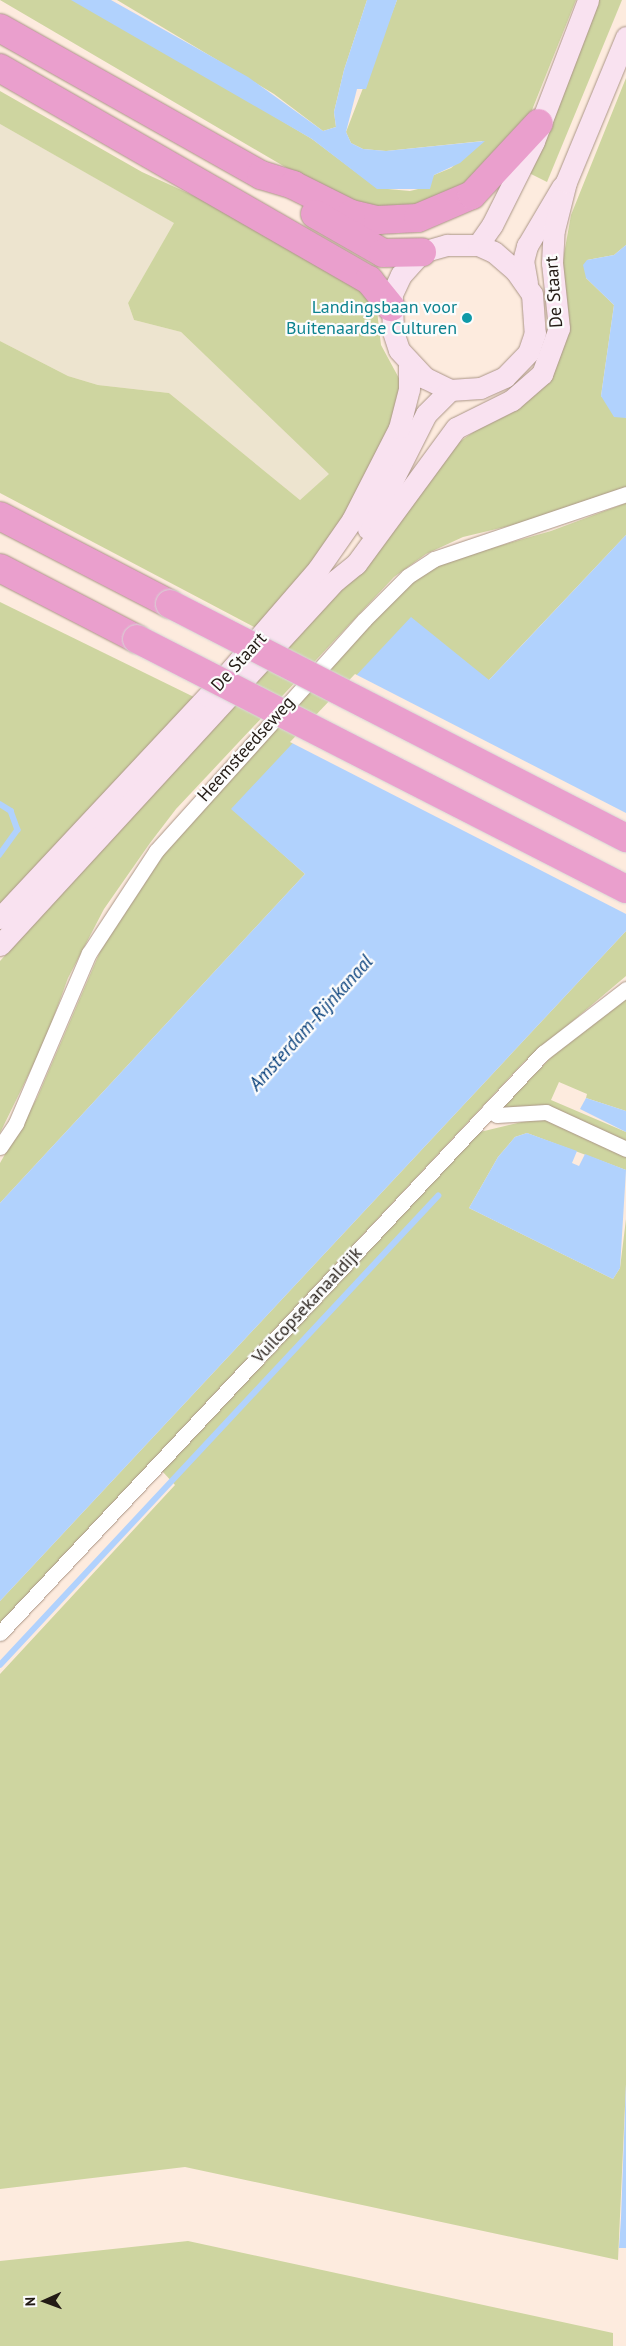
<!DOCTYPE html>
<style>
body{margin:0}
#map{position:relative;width:626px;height:2346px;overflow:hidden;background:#fdebde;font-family:"PT Sans",sans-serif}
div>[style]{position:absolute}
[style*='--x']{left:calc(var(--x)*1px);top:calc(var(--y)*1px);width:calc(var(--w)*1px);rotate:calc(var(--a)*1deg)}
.industrial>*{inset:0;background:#ede4cf}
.green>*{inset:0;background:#ced5a0}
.water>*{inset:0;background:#b1d2fd}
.pier>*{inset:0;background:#fdebde}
.stream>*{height:5.5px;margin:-2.75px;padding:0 2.75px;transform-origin:2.75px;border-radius:2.75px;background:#b1d2fd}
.roads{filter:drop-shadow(0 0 1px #ab9687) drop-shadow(0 0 1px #ab9687)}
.street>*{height:15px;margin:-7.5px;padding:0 7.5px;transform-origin:7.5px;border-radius:7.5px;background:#fff}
.secondary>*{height:21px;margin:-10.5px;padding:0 10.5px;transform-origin:10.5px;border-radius:10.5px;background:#f9e2f0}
.highway>*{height:28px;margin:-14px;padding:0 14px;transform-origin:14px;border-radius:14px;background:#ea9fcd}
.bridges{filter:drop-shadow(0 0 1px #d7d6d5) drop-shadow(0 0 1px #d7d6d5)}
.highway-bridge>*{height:28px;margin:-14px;padding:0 14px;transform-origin:14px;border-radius:14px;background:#ea9fcd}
.dots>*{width:14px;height:14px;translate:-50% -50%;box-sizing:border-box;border:2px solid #fcfcfc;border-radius:50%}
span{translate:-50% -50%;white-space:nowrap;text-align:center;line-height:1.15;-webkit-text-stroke:4.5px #fcfcfc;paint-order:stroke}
.street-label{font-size:18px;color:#231b15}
.culture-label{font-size:18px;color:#0d838f}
.right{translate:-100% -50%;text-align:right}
.water-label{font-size:19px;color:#053e7a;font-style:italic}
.north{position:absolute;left:20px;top:2276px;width:50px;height:50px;-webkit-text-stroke:4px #fcfcfc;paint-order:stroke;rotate:268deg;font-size:14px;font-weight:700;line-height:20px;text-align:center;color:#231b15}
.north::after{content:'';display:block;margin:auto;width:18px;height:22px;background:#231b15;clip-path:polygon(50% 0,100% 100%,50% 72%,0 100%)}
</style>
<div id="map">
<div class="industrial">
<div style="clip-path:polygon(0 124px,175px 223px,128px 303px,134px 320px,181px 332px,330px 474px,300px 500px,169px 393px,98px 385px,68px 376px,0 341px)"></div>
</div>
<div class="green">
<div style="clip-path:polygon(0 0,80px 0,312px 139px,377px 188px,410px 191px,426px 187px,434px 175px,451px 168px,483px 141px,386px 151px,363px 149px,351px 143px,346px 132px,397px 0,576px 0,532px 110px,505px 154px,477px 182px,414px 209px,350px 205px)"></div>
<div style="clip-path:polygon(117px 0,367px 0,344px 70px,334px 112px,336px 127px,323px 131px,274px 94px)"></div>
<div style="clip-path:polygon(599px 0,622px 0,547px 182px,527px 172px)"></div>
<div style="clip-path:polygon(626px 78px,626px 245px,614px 255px,587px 260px,586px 278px,614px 305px,601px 396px,626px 418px,626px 487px,517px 524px,463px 537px,426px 554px,394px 577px,176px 809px,150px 843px,104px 909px,68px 978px,45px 1041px,0 1133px,0 961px,376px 552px,456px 444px,540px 387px,571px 215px)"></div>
<div style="clip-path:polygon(0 91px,142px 172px,227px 211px,367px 292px,377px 311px,381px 345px,401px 382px,401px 406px,341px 528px,260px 630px,0 493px,0 341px,68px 376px,98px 385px,169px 393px,300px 500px,329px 474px,181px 332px,134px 320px,128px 303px,174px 223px,0 124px)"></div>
<div style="clip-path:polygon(626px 503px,626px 535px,488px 681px,354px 679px,232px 809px,305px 874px,0 1203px,0 1163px,37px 1098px,105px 940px,152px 865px,408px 582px,439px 563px,551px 531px)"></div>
<div style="clip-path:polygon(0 602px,198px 699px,0 910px)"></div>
<div style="clip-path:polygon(626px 931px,626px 976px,523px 1063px,0 1624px,0 1601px)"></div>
<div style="clip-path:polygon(626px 997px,626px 1111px,586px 1098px,587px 1094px,559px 1082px,551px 1100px,626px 1132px,626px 1170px,527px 1133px,515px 1137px,498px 1157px,469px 1208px,613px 1279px,620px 1268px,626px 1219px,626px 2084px,618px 2260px,185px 2167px,0 2189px,0 1674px,175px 1485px,162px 1471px,480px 1132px,530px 1120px,501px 1109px,563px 1045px)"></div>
<div style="clip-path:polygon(188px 2241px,613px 2333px,613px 2346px,0 2346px,0 2261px)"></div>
</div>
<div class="water">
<div style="clip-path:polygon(71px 0,111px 0,248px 77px,323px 131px,336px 127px,334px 112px,344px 70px,367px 0,397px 0,366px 89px,357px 89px,346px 132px,351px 143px,363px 149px,386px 151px,485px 141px,460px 163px,434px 175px,430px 189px,377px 189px,312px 139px)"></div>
<div style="clip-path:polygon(626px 245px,626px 418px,614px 417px,601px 396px,614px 305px,586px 278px,583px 265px,587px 260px,614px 255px)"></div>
<div style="clip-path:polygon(626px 535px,626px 931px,0 1601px,0 1203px,305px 874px,231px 809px,411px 617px,489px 680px)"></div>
<div style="clip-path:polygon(586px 1098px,626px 1111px,626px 1132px,580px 1109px)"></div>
<div style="clip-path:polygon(527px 1133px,577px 1151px,572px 1163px,579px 1166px,585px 1154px,626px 1170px,620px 1268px,613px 1279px,469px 1208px,498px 1157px,515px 1137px)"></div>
<div style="clip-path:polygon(626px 2084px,626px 2248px,619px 2248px,621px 2218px)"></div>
</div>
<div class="pier">
<div style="clip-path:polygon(355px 674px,626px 813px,626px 914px,290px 742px)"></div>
</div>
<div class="stream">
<div style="--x:0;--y:804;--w:13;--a:32"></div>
<div style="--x:11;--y:811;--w:20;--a:70"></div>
<div style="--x:18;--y:830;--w:31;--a:126"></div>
<div style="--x:0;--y:1665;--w:642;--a:-46.96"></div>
</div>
<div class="roads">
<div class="street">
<div style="--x:489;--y:1110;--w:9;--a:32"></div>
<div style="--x:497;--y:1115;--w:49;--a:-3.5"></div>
<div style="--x:546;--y:1112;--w:88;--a:24.8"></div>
<div style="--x:0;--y:1147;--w:29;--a:-56"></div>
<div style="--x:16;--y:1123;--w:185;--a:-66.8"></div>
<div style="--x:89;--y:953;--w:122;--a:-56.7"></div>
<div style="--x:156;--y:851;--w:311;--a:-48"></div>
<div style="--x:364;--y:620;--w:62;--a:-45"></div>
<div style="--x:408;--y:576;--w:31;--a:-33"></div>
<div style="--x:434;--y:559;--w:203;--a:-18.7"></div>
<div style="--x:0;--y:1633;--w:795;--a:-46.89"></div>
<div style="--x:543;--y:1053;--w:105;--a:-37.6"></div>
</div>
<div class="secondary">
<div style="--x:447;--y:245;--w:31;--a:0"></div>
<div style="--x:478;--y:245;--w:17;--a:24"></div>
<div style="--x:494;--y:252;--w:28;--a:41"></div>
<div style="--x:515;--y:270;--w:29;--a:55"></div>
<div style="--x:532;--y:294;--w:39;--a:86"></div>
<div style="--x:535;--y:333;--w:21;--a:109"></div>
<div style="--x:528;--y:353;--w:33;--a:134"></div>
<div style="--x:505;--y:377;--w:27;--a:156"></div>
<div style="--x:480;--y:388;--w:30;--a:176"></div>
<div style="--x:450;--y:390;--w:28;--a:-154"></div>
<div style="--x:425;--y:378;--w:38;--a:-133"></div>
<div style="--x:399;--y:350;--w:20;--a:-108"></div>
<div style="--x:393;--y:331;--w:37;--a:-92"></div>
<div style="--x:392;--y:294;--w:21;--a:-65"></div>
<div style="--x:401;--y:275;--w:31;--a:-48"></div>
<div style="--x:422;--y:252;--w:26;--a:-16"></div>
<div style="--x:478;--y:245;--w:24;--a:-55"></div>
<div style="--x:492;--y:225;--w:94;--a:-63.4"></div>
<div style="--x:534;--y:141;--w:151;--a:-69"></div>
<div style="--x:527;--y:283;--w:22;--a:-100"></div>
<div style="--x:523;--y:261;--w:16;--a:-75"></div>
<div style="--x:527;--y:246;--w:69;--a:-59.3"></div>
<div style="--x:368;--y:529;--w:129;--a:-63.2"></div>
<div style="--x:426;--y:414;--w:34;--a:-45"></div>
<div style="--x:0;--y:918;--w:304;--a:-46.9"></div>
<div style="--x:208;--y:696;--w:168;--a:-49.1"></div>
<div style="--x:318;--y:569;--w:60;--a:-55.2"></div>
<div style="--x:352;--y:520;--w:103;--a:-62.9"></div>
<div style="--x:399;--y:428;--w:40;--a:-75.6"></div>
<div style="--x:409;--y:389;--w:24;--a:-90"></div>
<div style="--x:0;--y:945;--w:496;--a:-47.4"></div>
<div style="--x:336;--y:580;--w:26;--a:-39"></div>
<div style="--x:356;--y:564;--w:169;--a:-53.7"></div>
<div style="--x:456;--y:428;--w:63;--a:-26.6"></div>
<div style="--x:512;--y:400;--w:40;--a:-41"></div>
<div style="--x:542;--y:374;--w:49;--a:-69.7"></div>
<div style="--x:559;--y:328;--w:65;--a:-96.1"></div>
<div style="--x:552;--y:263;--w:33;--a:-87"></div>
<div style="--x:554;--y:230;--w:49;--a:-76"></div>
<div style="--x:566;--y:182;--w:157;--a:-67.5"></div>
</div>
<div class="highway">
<div style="--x:0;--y:28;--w:300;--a:29.4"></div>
<div style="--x:261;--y:175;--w:34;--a:17"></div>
<div style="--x:293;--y:185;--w:65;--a:26.6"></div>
<div style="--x:351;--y:214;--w:28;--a:13"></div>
<div style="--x:378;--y:220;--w:40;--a:-2.9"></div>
<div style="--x:418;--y:218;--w:59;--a:-23.1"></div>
<div style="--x:472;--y:195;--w:98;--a:-47.1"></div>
<div style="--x:0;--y:68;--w:426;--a:29.9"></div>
<div style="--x:369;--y:280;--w:35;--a:51"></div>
<div style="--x:315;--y:214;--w:78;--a:29.8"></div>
<div style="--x:383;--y:253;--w:39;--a:-1"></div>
<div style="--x:0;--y:516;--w:191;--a:27.4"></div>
<div style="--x:0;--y:568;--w:154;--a:27.4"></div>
</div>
</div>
<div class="bridges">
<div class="highway-bridge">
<div style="--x:170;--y:604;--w:513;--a:27.16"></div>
<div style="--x:137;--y:639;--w:549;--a:27.08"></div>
</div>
</div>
<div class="dots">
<div style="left:467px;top:318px;background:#0f9aa8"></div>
</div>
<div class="street-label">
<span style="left:554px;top:292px;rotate:-94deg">De Staart</span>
<span style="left:239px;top:662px;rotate:-48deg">De Staart</span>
<span style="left:246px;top:749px;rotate:-48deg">Heemsteedseweg</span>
<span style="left:307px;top:1305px;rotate:-47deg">Vuilcopsekanaaldijk</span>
</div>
<div class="culture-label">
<span class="right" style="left:457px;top:318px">Landingsbaan voor<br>Buitenaardse Culturen</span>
</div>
<div class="water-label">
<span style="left:311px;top:1023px;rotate:-48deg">Amsterdam-Rijnkanaal</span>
</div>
<div class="north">N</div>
</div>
